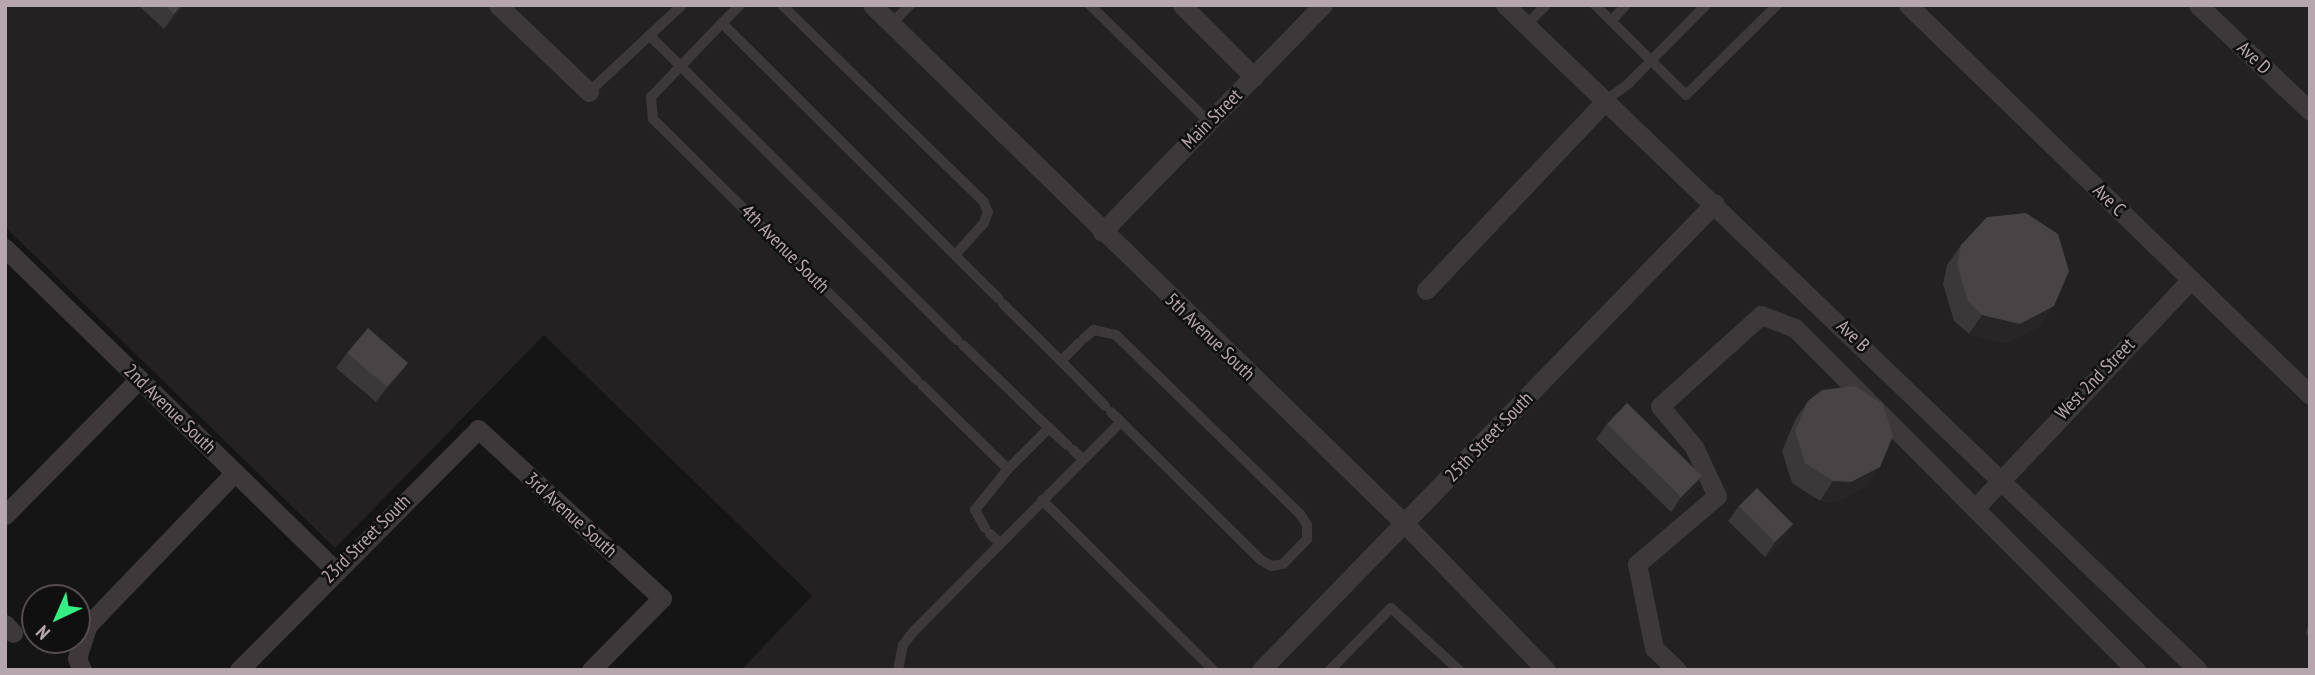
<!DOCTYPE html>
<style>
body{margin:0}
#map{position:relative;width:2315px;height:675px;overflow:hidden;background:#161515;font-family:"PT Sans Narrow",sans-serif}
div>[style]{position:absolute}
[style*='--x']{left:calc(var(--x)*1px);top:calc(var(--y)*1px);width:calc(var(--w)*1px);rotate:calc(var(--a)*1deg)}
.built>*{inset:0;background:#232121}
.service>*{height:10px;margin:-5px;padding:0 5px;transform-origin:5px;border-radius:5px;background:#3d383a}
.minor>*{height:19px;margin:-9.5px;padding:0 9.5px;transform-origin:9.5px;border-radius:9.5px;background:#3d383a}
.wall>*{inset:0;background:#3b3839}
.shaded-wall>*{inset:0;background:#272525}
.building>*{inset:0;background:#484446}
span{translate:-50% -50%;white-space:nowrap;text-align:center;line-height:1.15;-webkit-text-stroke:5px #111010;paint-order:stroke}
.street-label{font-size:19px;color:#b6a7af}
.frame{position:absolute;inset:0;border:7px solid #b6a7af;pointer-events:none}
.north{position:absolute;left:21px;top:584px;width:70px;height:70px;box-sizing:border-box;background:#111010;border:2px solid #534c50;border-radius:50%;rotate:224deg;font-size:19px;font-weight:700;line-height:28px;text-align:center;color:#b6a7af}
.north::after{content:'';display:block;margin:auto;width:24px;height:32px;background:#34ef82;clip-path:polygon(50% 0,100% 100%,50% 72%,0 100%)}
</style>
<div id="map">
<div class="built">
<div style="clip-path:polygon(5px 5px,2310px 5px,2310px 670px,741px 670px,812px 596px,544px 335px,335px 548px,5px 227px)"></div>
</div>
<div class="service">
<div style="--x:740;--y:5;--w:25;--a:135"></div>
<div style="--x:722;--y:23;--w:390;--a:44.9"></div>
<div style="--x:782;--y:5;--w:281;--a:44.3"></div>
<div style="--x:983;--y:201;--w:12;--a:66"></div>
<div style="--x:988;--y:212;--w:12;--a:110"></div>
<div style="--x:984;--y:223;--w:43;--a:132.2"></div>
<div style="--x:1090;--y:5;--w:167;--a:44.5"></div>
<div style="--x:1595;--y:5;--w:128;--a:44.7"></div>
<div style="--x:1686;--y:95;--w:128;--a:-44.7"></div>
<div style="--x:1611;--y:21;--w:22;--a:-47"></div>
<div style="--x:722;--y:23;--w:103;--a:133.8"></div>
<div style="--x:651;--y:97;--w:22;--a:85"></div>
<div style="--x:653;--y:119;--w:371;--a:44.7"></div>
<div style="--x:891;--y:24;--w:27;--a:-45"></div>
<div style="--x:1526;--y:25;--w:28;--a:-45"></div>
<div style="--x:651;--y:37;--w:431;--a:44.7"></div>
<div style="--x:589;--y:92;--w:127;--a:-43.1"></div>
<div style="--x:1606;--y:100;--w:29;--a:-36"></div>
<div style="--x:1629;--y:83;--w:110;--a:-45.4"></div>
<div style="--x:1003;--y:304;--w:81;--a:44.5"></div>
<div style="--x:1079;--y:343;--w:25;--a:135"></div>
<div style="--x:1061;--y:361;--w:63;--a:45.6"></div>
<div style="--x:963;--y:345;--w:120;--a:44"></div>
<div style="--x:922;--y:385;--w:120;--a:44.3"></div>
<div style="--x:1111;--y:412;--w:14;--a:45"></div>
<div style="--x:1073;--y:450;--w:13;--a:42"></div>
<div style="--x:1042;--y:500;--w:241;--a:44.8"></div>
<div style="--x:985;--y:528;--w:21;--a:-119"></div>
<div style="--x:975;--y:510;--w:53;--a:-51.2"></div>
<div style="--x:1008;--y:469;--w:58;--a:-45"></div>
<div style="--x:1049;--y:428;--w:25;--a:43"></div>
<div style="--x:990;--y:534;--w:13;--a:42"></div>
<div style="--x:898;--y:670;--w:25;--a:-79"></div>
<div style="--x:903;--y:645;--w:18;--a:-52"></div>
<div style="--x:914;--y:631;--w:294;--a:-45.3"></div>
<div style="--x:1121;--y:422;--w:197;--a:44.6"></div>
<div style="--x:1261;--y:560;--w:12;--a:31"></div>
<div style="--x:1271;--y:566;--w:12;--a:-9"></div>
<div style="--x:1283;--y:564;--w:35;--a:-46"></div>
<div style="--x:1307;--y:539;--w:14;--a:-90"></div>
<div style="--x:1307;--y:525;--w:13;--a:-122"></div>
<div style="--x:1300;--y:514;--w:257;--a:-135.8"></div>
<div style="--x:1116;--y:335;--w:23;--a:-167"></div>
<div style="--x:1094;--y:330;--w:13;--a:141"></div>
<div style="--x:1330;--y:670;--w:87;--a:-45.5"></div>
<div style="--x:1391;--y:608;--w:92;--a:42.4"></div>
</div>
<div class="minor">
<div style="--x:498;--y:5;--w:126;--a:43.7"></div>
<div style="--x:872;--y:5;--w:744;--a:44.24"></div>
<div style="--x:1405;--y:524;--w:203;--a:46"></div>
<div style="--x:1182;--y:5;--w:102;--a:45"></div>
<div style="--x:1505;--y:5;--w:960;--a:43.82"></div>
<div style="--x:1908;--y:5;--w:560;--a:44.13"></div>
<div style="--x:2198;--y:5;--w:154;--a:43.4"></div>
<div style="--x:1102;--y:232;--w:317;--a:-45.8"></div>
<div style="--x:5;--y:248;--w:460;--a:44.3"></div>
<div style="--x:1426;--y:290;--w:262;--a:-46.5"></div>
<div style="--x:1976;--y:507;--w:313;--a:-46.6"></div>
<div style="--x:5;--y:515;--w:191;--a:-45.4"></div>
<div style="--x:5;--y:624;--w:12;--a:48"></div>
<div style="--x:82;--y:670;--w:13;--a:-113"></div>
<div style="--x:77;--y:658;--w:35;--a:-72"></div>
<div style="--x:88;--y:625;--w:212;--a:-46.1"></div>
<div style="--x:239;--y:670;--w:339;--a:-45.2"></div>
<div style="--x:478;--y:429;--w:250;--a:42.6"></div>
<div style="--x:662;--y:598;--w:101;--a:134.6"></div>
<div style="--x:1261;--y:670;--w:651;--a:-45.81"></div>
<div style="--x:1677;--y:670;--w:32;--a:-136"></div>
<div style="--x:1654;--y:648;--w:86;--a:-101.4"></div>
<div style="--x:1637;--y:564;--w:105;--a:-40.4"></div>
<div style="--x:1717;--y:496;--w:54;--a:-115.1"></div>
<div style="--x:1694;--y:447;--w:53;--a:-129.7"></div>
<div style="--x:1660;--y:406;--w:136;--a:-42"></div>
<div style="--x:1761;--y:315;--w:36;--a:21"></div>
<div style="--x:1795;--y:328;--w:483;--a:45.1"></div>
</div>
<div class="wall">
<div style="clip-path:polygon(138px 5px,185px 5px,164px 29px)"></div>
<div style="clip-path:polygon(1961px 245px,2040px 326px,2006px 343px,1969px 334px,1954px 321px,1943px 284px,1947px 265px)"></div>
<div style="clip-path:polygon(347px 353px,408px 363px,397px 378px,376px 402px,336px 368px)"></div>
<div style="clip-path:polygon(1808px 401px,1866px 486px,1837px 502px,1820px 501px,1792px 483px,1782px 451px,1795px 420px)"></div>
<div style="clip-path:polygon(1607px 424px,1702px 476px,1692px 491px,1671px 512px,1596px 439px)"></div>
<div style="clip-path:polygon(1739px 506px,1793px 524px,1783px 539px,1765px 557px,1728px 521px)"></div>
<div style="clip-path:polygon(2310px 619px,2310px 640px,2306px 633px)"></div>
</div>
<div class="shaded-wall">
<div style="clip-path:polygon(182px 5px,185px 5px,164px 29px,174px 14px)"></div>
<div style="clip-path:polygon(2054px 306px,2040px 326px,2006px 343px,1969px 334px,1982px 315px)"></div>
<div style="clip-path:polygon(408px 363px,397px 378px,376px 402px,387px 387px)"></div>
<div style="clip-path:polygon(1880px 467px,1866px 486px,1837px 502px,1820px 501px,1833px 481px)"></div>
<div style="clip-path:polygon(1702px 476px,1692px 491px,1671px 512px,1681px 497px)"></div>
<div style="clip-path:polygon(1793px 524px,1783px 539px,1765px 557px,1775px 542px)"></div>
</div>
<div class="building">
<div style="clip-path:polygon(165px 5px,182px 5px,174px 14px)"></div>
<div style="clip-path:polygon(2026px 213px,2058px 234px,2069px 271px,2054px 306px,2020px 324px,1982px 315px,1968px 301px,1957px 264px,1961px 245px,1987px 217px)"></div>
<div style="clip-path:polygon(368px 328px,408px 363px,387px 387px,347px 353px)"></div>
<div style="clip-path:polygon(1855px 386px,1883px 404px,1893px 436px,1880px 467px,1851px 482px,1833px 481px,1805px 463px,1795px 431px,1808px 401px,1822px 390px)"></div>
<div style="clip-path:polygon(1627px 403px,1702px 476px,1681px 497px,1607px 424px)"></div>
<div style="clip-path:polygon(1757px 488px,1793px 524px,1775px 542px,1739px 506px)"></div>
</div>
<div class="street-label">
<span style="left:2254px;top:58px;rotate:43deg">Ave D</span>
<span style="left:1212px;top:119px;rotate:-45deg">Main Street</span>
<span style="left:2109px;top:200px;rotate:44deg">Ave C</span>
<span style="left:785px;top:249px;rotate:45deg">4th Avenue South</span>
<span style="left:1853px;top:336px;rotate:44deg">Ave B</span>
<span style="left:1210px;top:337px;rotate:44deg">5th Avenue South</span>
<span style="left:2095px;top:379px;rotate:-46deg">West 2nd Street</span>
<span style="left:170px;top:409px;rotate:44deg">2nd Avenue South</span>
<span style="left:1489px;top:437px;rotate:-46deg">25th Street South</span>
<span style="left:571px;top:515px;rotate:42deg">3rd Avenue South</span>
<span style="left:366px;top:539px;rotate:-45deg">23rd Street South</span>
</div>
<div class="frame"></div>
<div class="north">N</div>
</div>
